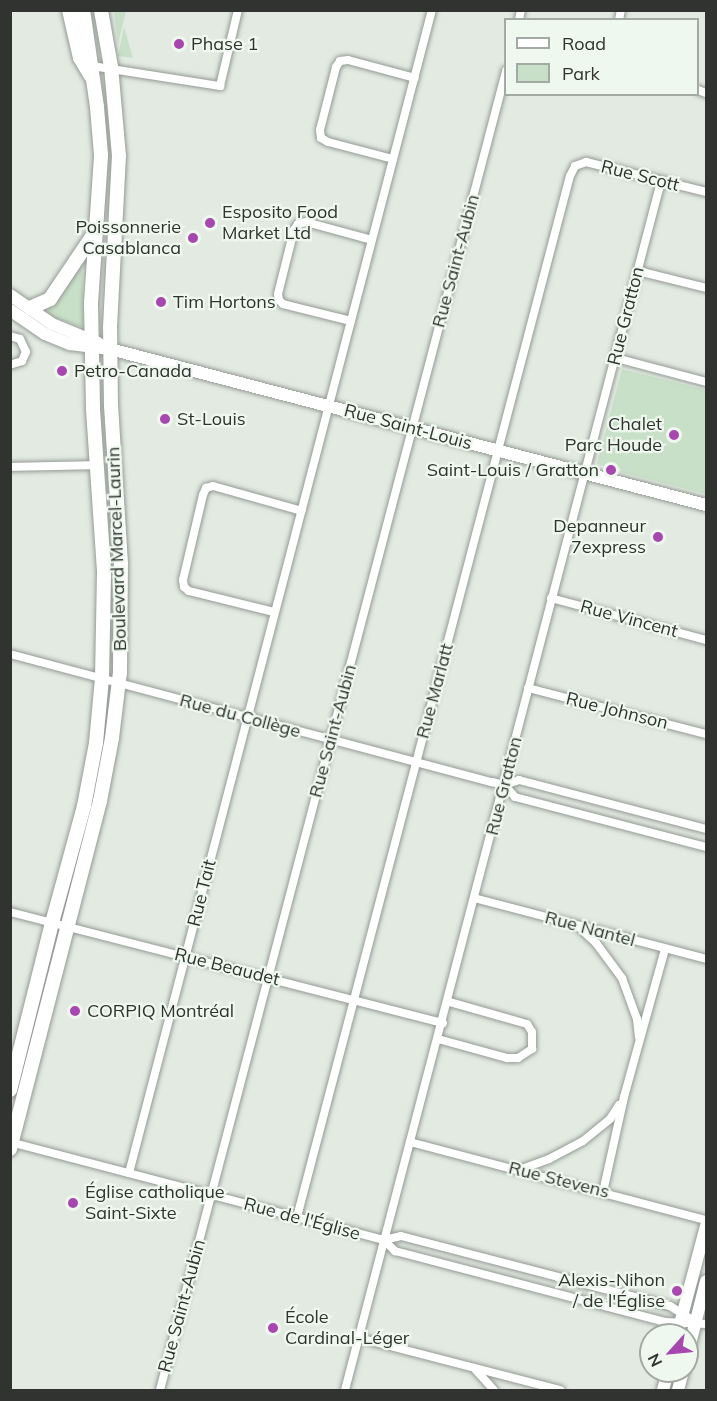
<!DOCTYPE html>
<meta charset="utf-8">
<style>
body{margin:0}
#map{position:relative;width:717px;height:1401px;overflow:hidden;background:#e2eae2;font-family:Mulish,sans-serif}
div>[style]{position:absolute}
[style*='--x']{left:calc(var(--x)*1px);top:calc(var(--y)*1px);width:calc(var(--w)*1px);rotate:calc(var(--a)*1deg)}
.green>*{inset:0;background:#c9e0c8}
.roads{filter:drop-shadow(0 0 2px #949b94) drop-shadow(0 0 2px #949b94)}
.street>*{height:8px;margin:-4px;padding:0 4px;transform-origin:4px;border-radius:4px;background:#fff}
.secondary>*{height:12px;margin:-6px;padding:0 6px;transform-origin:6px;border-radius:6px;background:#fff}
.primary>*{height:14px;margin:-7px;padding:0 7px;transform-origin:7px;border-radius:7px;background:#fff}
.dots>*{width:16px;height:16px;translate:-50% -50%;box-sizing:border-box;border:3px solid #eff8ef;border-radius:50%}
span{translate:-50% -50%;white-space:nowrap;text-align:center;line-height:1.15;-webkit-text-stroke:4.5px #eff8ef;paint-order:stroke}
.poi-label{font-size:18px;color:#303330}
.left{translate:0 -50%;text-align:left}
.right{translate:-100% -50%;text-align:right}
.street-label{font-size:18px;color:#303330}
.frame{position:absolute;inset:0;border:12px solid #303330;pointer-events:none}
.legend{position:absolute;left:504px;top:18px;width:195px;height:78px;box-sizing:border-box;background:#eff8ef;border:2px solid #a3a9a3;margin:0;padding:8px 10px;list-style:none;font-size:18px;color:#303330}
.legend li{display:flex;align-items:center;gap:12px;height:30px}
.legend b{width:30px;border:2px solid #a3a9a3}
.north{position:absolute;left:639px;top:1323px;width:60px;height:60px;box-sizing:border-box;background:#eff8ef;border:2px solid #a3a9a3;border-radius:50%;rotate:243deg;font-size:16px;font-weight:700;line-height:24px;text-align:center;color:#303330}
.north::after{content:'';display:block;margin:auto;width:21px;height:27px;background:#a747af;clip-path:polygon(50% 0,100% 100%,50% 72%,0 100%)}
</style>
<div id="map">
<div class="green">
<div style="clip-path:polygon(114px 11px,126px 11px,118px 44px)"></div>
<div style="clip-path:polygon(124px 27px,133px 58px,118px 56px)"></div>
<div style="clip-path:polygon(82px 260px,83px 326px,81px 327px,56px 318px,49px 314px,47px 308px)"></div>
<div style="clip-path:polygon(622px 369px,706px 390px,706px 494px,620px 472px,621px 469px,616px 467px,615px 470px,597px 464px)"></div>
</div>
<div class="roads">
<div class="street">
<div style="--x:519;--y:20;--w:10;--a:-79"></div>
<div style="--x:619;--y:20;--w:10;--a:-79"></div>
<div style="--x:92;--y:66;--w:130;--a:8.9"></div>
<div style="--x:220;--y:86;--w:78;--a:-76.7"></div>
<div style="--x:698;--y:90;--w:9;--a:21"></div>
<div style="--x:393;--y:159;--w:67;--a:-165.3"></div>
<div style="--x:328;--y:142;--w:8;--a:-150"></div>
<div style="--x:321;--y:138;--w:8;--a:-97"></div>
<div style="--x:320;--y:130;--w:65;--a:-75.7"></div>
<div style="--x:336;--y:67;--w:7;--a:-56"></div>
<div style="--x:340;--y:61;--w:8;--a:-7"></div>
<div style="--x:348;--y:60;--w:69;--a:15"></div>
<div style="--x:638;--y:271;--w:70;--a:14"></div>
<div style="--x:351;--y:321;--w:70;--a:-166"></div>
<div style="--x:283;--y:304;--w:6;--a:-135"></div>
<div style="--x:279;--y:300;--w:6;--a:-99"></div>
<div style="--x:278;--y:294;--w:66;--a:-76"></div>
<div style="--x:294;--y:230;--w:7;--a:-56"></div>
<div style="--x:298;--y:224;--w:8;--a:-14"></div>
<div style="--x:306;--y:222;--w:68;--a:15.3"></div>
<div style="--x:10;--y:336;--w:10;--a:17"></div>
<div style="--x:20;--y:339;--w:14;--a:65"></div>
<div style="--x:26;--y:352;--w:10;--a:114"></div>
<div style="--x:22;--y:361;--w:13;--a:162"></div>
<div style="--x:616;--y:358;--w:93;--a:14.9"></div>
<div style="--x:10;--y:467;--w:88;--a:-1.3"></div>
<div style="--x:551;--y:598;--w:161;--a:15.2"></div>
<div style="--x:274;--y:612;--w:88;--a:-166.1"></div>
<div style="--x:189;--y:591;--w:6;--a:-141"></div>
<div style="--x:184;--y:587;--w:7;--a:-98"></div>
<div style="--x:183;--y:580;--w:87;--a:-76.8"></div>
<div style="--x:203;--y:495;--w:8;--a:-67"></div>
<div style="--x:206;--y:488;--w:7;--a:-16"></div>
<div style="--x:213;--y:486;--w:92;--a:15.7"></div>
<div style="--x:10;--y:654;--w:499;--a:14.9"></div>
<div style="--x:492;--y:782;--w:12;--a:14"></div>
<div style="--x:504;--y:785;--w:16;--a:47"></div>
<div style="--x:515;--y:797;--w:197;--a:14.7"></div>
<div style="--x:528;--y:688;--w:184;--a:14.5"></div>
<div style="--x:504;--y:785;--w:16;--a:-18"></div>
<div style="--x:519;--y:780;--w:193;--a:14.7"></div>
<div style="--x:474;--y:898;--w:240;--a:14.7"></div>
<div style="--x:10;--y:912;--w:447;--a:14.4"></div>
<div style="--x:580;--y:928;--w:22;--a:43"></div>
<div style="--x:596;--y:943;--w:44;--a:53.4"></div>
<div style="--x:622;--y:978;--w:44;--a:69.9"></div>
<div style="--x:637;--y:1019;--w:18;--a:84"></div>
<div style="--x:438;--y:1039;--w:72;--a:15.4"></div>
<div style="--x:507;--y:1058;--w:11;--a:0"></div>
<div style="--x:518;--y:1058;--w:17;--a:-33"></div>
<div style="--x:532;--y:1049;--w:17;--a:-90"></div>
<div style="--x:532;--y:1032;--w:9;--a:-122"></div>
<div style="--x:527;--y:1024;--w:81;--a:-164.2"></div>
<div style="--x:10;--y:1142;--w:387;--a:14.7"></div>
<div style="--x:384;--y:1240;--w:17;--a:-13"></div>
<div style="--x:401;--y:1236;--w:278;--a:14.6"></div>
<div style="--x:670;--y:1306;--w:31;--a:32"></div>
<div style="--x:410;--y:1142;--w:306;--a:14.8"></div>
<div style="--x:519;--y:1170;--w:32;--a:-20"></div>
<div style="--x:549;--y:1159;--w:38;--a:-28"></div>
<div style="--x:583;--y:1141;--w:35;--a:-39"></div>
<div style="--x:610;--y:1119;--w:17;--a:-57"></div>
<div style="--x:129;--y:1173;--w:1202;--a:-75.4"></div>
<div style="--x:603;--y:1192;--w:97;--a:-77.5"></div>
<div style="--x:624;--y:1097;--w:154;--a:-74.5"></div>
<div style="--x:297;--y:1217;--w:1076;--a:-75.31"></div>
<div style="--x:570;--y:176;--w:11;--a:-63"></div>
<div style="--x:575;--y:166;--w:12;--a:-20"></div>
<div style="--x:586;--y:162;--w:124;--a:14"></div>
<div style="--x:384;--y:1240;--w:16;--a:45"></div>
<div style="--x:395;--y:1251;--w:279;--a:14.7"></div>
<div style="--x:665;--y:1322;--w:41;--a:2.8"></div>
<div style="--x:359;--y:1338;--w:208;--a:14.5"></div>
<div style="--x:475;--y:1369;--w:28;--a:48"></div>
<div style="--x:160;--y:1390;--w:1364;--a:-75.3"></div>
<div style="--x:345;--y:1390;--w:1250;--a:-75.35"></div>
</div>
<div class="secondary">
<div style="--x:10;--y:295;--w:51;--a:34.6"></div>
<div style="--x:52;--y:324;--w:50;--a:22.4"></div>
<div style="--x:10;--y:310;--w:42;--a:34.4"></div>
<div style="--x:45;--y:334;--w:27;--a:22"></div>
<div style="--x:70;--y:344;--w:40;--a:7.1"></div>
<div style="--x:110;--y:349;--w:616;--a:14.67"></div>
<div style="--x:677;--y:1335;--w:113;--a:-75.1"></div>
<div style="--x:687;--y:1356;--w:77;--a:-75.8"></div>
<div style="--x:663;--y:1390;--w:20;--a:-75"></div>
<div style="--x:678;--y:1390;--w:20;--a:-75"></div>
</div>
<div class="primary">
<div style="--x:69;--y:10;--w:49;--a:77.1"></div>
<div style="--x:80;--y:58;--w:21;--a:59"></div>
<div style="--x:30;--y:308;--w:22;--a:-24"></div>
<div style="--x:50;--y:299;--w:77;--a:-56.1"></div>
<div style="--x:10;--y:1090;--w:172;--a:-75.9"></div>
<div style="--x:52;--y:923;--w:121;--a:-74.7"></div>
<div style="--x:84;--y:806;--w:64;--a:-79.2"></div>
<div style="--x:96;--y:743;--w:65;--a:-84.7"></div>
<div style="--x:102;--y:678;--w:107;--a:-88.9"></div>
<div style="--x:104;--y:571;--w:163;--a:-93.9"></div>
<div style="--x:93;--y:408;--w:105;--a:-91.1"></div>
<div style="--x:91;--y:303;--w:148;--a:-86.1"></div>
<div style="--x:101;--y:155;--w:48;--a:-94.8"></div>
<div style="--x:97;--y:107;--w:98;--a:-98.2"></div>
<div style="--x:10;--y:1149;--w:359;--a:-75.5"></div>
<div style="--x:100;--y:801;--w:64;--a:-79.2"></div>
<div style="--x:112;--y:738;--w:66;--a:-83.1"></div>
<div style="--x:120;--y:672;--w:108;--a:-89.5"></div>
<div style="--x:121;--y:564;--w:158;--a:-93.6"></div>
<div style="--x:111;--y:406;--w:79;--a:-90.7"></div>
<div style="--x:110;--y:327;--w:171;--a:-87"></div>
<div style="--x:119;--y:156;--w:89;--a:-95.1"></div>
<div style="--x:111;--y:67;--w:58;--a:-100"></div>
</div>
</div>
<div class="dots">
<div style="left:179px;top:44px;background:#a747af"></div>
<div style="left:210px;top:223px;background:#a747af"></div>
<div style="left:193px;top:238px;background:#a747af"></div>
<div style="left:161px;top:302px;background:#a747af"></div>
<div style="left:62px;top:371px;background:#a747af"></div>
<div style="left:165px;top:419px;background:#a747af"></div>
<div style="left:674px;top:435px;background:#a747af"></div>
<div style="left:611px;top:470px;background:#a747af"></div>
<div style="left:658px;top:537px;background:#a747af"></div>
<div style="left:75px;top:1011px;background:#a747af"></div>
<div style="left:73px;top:1203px;background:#a747af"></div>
<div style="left:677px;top:1291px;background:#a747af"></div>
<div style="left:273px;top:1328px;background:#a747af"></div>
</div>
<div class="poi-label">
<span class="left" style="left:191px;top:44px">Phase 1</span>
<span class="left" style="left:222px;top:223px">Esposito Food<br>Market Ltd</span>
<span class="right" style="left:181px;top:238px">Poissonnerie<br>Casablanca</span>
<span class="left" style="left:173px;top:302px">Tim Hortons</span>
<span class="left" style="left:74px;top:371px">Petro-Canada</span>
<span class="left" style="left:177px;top:419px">St-Louis</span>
<span class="right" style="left:662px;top:435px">Chalet<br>Parc Houde</span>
<span class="right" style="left:599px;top:470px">Saint-Louis / Gratton</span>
<span class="right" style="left:646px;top:537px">Depanneur<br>7express</span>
<span class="left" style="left:87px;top:1011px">CORPIQ Montréal</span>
<span class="left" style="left:85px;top:1203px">Église catholique<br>Saint-Sixte</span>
<span class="right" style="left:665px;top:1291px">Alexis-Nihon<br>/ de l'Église</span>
<span class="left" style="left:285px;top:1328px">École<br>Cardinal-Léger</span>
</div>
<div class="street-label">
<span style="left:640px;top:176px;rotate:14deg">Rue Scott</span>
<span style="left:456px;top:261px;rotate:-75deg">Rue Saint-Aubin</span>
<span style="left:626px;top:316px;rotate:-76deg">Rue Gratton</span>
<span style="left:408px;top:427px;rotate:15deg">Rue Saint-Louis</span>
<span style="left:117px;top:549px;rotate:-92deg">Boulevard Marcel-Laurin</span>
<span style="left:629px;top:619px;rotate:15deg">Rue Vincent</span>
<span style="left:435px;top:691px;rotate:-75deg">Rue Marlatt</span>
<span style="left:617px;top:711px;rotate:14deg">Rue Johnson</span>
<span style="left:240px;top:716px;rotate:15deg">Rue du Collège</span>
<span style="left:333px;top:731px;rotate:-75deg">Rue Saint-Aubin</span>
<span style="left:504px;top:786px;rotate:-76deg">Rue Gratton</span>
<span style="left:202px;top:893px;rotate:-76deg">Rue Tait</span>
<span style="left:590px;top:929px;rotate:15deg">Rue Nantel</span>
<span style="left:227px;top:967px;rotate:14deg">Rue Beaudet</span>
<span style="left:559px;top:1180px;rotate:14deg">Rue Stevens</span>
<span style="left:302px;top:1219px;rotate:15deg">Rue de l'Église</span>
<span style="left:182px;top:1306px;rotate:-75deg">Rue Saint-Aubin</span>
</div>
<div class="frame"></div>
<ul class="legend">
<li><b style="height:8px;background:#fff"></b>Road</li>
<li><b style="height:16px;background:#c9e0c8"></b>Park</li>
</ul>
<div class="north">N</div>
</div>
